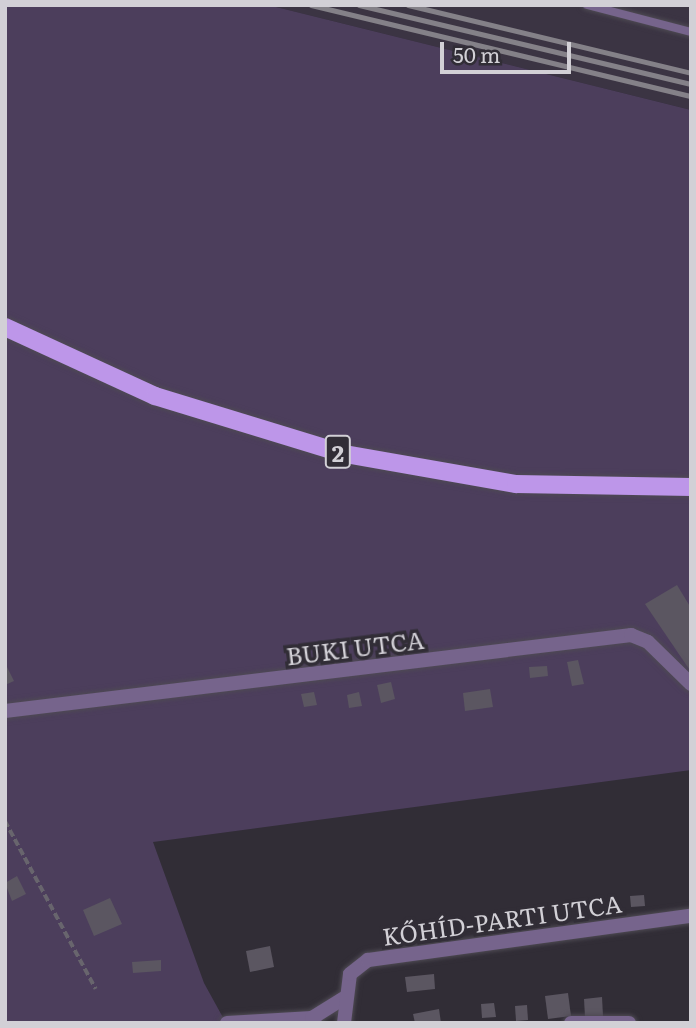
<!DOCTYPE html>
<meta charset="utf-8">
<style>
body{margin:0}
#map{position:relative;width:696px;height:1028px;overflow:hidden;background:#312d36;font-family:Literata,serif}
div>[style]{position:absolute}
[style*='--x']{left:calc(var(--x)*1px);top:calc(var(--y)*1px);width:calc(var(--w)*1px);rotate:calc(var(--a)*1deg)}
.built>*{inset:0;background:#3b3443}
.green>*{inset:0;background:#4c3e5c}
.building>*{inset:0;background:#5b5661}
.path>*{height:3.5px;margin-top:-1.75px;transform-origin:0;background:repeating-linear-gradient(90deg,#68656d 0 7px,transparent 0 10.5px)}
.roads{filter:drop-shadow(0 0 2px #4e4a53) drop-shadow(0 0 2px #4e4a53)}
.service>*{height:8px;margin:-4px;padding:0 4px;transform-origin:4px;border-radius:4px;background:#76648c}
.minor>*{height:14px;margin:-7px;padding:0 7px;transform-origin:7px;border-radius:7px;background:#76648c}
.primary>*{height:18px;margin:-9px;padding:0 9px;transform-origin:9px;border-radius:9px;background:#bd96e9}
.rail>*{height:5px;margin:-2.5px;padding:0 2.5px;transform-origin:2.5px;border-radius:2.5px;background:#848188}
span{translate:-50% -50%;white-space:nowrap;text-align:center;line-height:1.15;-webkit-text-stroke:7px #312d36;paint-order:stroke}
.shield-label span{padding:2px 5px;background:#312d36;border:2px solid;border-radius:5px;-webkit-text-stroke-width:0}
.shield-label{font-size:23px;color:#d2d0d6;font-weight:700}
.street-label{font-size:24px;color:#d2d0d6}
.frame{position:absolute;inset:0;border:7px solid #d2d0d6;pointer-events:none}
.scale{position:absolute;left:440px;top:42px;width:131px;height:32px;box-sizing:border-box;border:4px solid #d2d0d6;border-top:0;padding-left:9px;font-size:21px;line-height:24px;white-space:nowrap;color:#d2d0d6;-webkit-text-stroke:5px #312d36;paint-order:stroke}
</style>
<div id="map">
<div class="built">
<div style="clip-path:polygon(268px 5px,691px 5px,691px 110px)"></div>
</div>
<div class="green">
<div style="clip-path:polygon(5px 5px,268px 5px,691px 110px,691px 770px,153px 842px,204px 983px,226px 1023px,5px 1023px)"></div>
</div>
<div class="building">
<div style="clip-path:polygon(677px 585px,691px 608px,691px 672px,645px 604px)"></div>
<div style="clip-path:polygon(578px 660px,584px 684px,572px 686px,567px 662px)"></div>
<div style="clip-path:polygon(5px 663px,14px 681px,5px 685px)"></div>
<div style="clip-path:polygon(547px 666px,548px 676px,530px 678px,529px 667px)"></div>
<div style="clip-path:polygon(391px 682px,395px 699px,381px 703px,377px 685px)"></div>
<div style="clip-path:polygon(490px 689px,493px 707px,465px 711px,463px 693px)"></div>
<div style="clip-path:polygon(314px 692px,317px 705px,304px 707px,301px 694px)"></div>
<div style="clip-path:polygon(359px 692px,362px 706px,349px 708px,347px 695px)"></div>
<div style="clip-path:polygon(17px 876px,26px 894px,12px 901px,5px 883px)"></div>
<div style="clip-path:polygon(644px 895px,645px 906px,631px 907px,630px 896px)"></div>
<div style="clip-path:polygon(110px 898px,122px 924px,94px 936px,83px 910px)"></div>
<div style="clip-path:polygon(270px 946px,274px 967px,250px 972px,246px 951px)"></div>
<div style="clip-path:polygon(161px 960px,161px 971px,133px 973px,132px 962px)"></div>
<div style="clip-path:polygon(434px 974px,435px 989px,407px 992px,405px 977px)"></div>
<div style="clip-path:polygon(568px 993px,571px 1016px,548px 1019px,545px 996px)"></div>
<div style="clip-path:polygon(602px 997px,603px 1016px,585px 1017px,584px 999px)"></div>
<div style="clip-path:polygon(494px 1003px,496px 1017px,482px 1018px,481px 1004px)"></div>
<div style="clip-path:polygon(527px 1005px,528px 1020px,516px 1021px,515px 1006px)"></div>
<div style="clip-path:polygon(439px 1009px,441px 1023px,415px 1023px,413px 1014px)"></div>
</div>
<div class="path">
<div style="--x:5;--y:821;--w:191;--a:61.6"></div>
</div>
<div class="roads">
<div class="service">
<div style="--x:587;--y:5;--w:107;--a:14.6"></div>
</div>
<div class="minor">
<div style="--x:5;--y:711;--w:631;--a:-6.92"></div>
<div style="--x:631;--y:635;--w:18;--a:22"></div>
<div style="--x:648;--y:642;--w:60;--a:44.3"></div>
<div style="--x:227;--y:1023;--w:85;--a:-3.4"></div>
<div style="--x:315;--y:1023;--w:6;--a:-121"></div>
<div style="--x:312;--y:1018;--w:38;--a:-32"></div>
<div style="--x:344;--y:1023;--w:49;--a:-83"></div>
<div style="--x:350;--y:974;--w:23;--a:-38"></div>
<div style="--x:368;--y:960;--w:326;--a:-7.8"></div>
<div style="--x:571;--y:1023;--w:58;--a:0"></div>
</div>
<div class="primary">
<div style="--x:5;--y:327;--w:165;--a:24.7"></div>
<div style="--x:155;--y:396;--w:199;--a:17"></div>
<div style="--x:345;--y:454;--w:174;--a:10"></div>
<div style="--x:516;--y:484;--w:175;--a:1"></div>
</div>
</div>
<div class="rail">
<div style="--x:311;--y:5;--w:391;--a:13.5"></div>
<div style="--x:359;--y:5;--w:341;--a:13.4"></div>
<div style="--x:408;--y:5;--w:291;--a:13.5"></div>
</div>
<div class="shield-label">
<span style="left:338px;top:452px">2</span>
</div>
<div class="street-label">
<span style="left:355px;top:647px;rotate:-7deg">BUKI UTCA</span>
<span style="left:502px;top:919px;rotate:-8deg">KŐHÍD-PARTI UTCA</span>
</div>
<div class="frame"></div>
<div class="scale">50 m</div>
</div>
